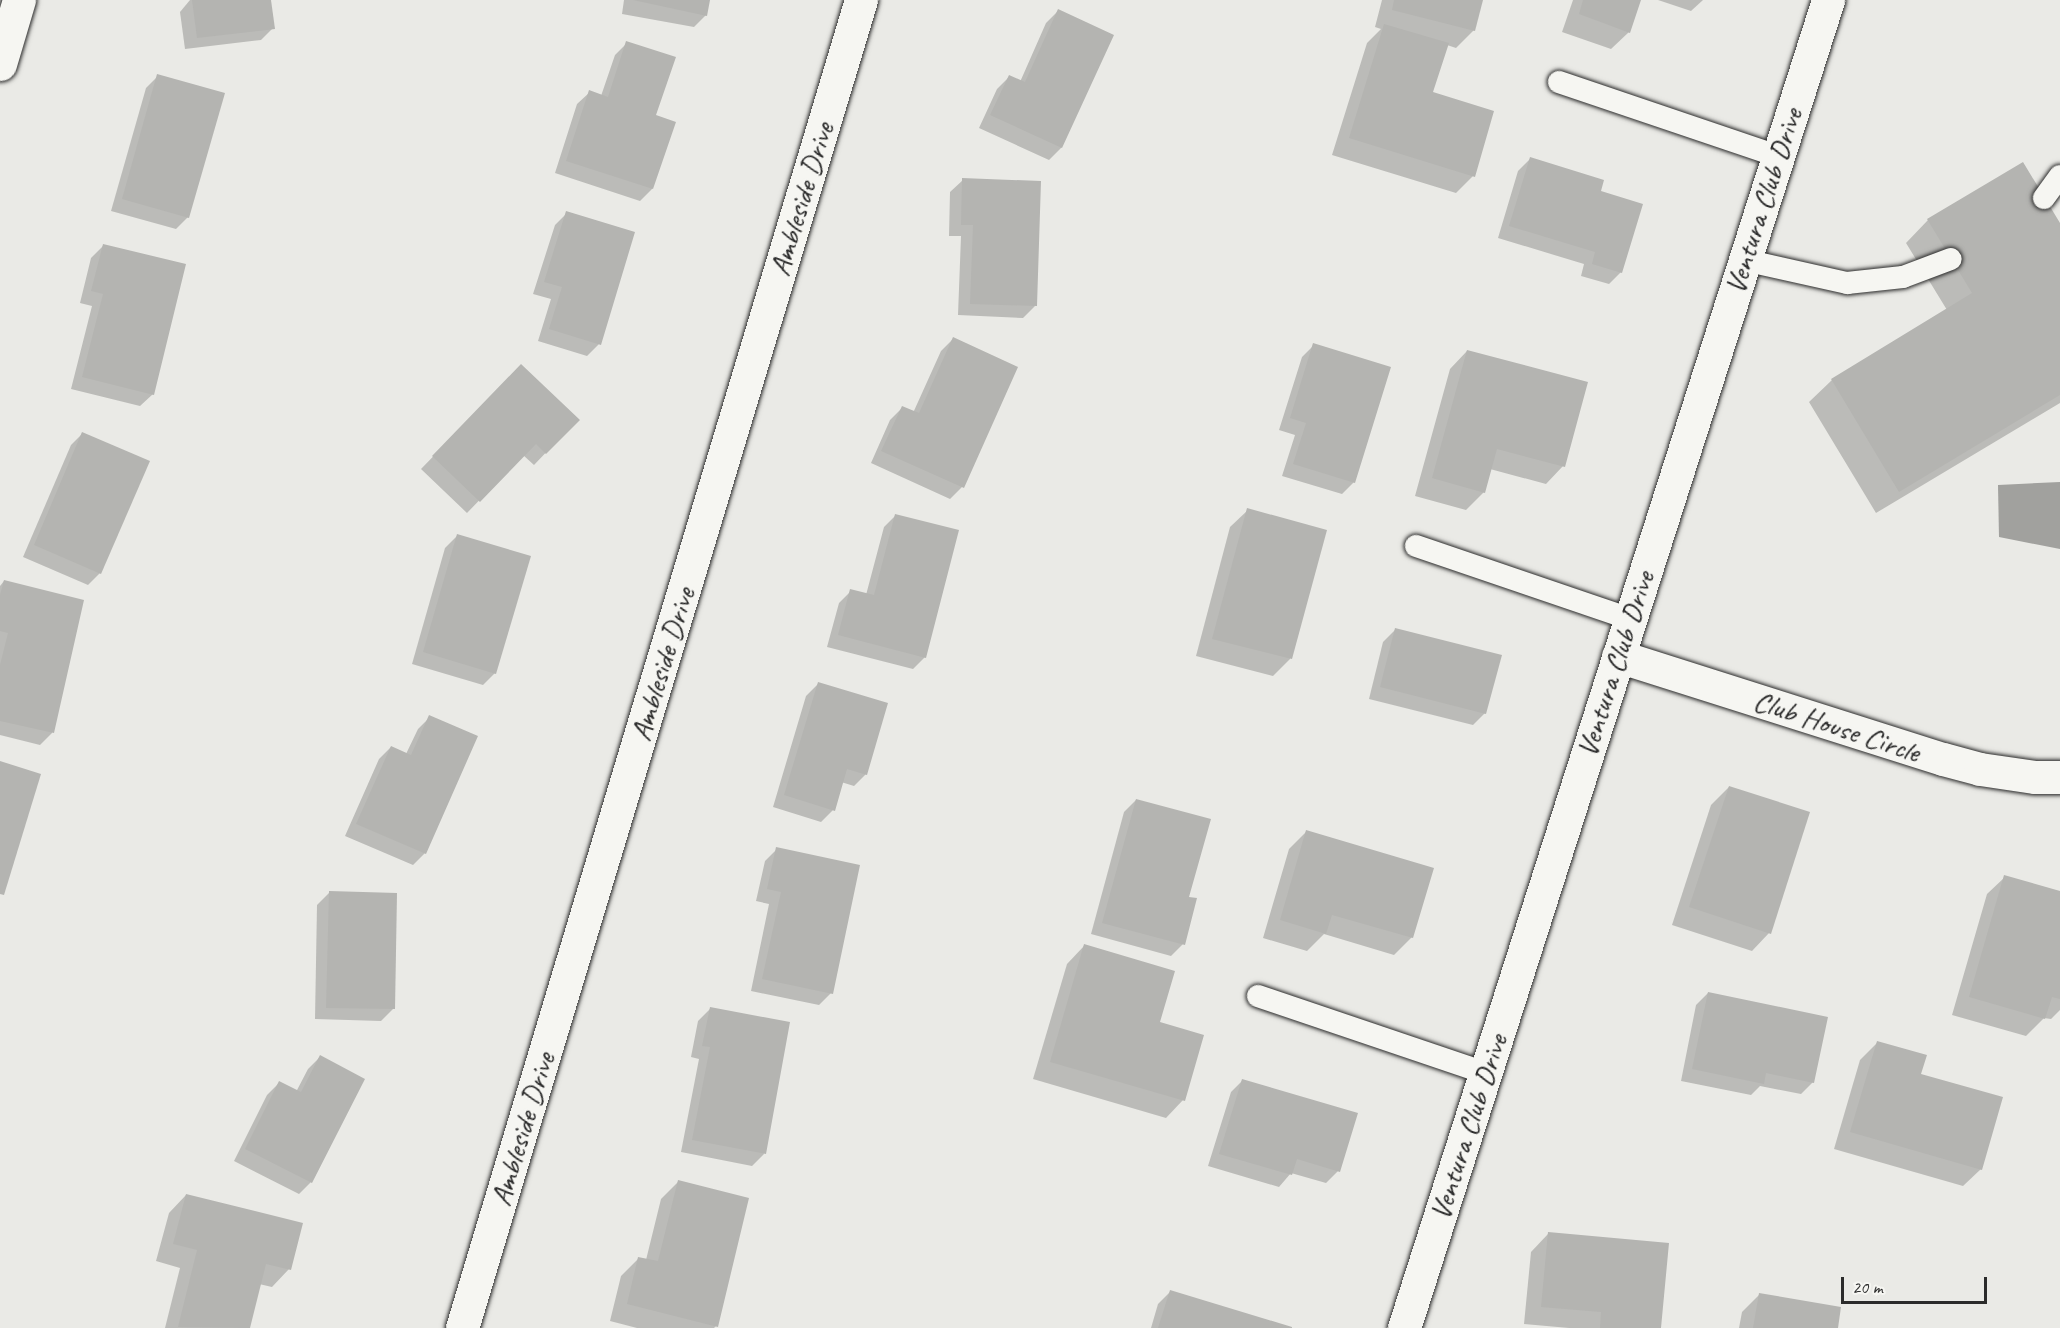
<!DOCTYPE html>
<style>
body{margin:0}
#map{position:relative;width:2060px;height:1328px;overflow:hidden;background:#eaeae6;font-family:Caveat,sans-serif}
div>[style]{position:absolute}
[style*='--x']{left:calc(var(--x)*1px);top:calc(var(--y)*1px);width:calc(var(--w)*1px);rotate:calc(var(--a)*1deg)}
.water>*{inset:0;background:#a1a19e}
.shadow>*{inset:0;background:#0003}
.building>*{inset:0;background:#b4b4b1}
.roads{filter:drop-shadow(0 0 2px #2b2b2b) drop-shadow(0 0 2px #2b2b2b)}
.service>*{height:22px;margin:-11px;padding:0 11px;transform-origin:11px;border-radius:11px;background:#f6f6f2}
.minor>*{height:33px;margin:-16.5px;padding:0 16.5px;transform-origin:16.5px;border-radius:16.5px;background:#f6f6f2}
span{translate:-50% -50%;white-space:nowrap;text-align:center;line-height:1.15;-webkit-text-stroke:5px #f6f6f2;paint-order:stroke}
.street-label{font-size:30px;color:#2b2b2b}
.scale{position:absolute;left:1841px;top:1277px;width:146px;height:27px;box-sizing:border-box;border:3px solid #2b2b2b;border-top:0;padding-left:8px;font-size:18px;line-height:21px;white-space:nowrap;color:#2b2b2b;-webkit-text-stroke:4px #f6f6f2;paint-order:stroke}
</style>
<div id="map">
<div class="water">
<div style="clip-path:polygon(2060px 482px,2060px 549px,1999px 537px,1998px 485px)"></div>
</div>
<div class="shadow">
<div style="clip-path:polygon(190px 0,269px 0,273px 28px,261px 40px,185px 49px,180px 12px)"></div>
<div style="clip-path:polygon(624px 0,709px 0,706px 15px,694px 27px,622px 14px)"></div>
<div style="clip-path:polygon(1382px 0,1482px 0,1474px 30px,1456px 48px,1447px 45px,1431px 93px,1473px 176px,1456px 193px,1332px 155px,1367px 43px,1381px 29px,1375px 27px)"></div>
<div style="clip-path:polygon(1573px 0,1640px 0,1629px 32px,1611px 49px,1562px 32px)"></div>
<div style="clip-path:polygon(1658px 0,1703px 0,1691px 11px)"></div>
<div style="clip-path:polygon(1058px 11px,1112px 36px,1061px 148px,1049px 160px,979px 128px,997px 89px,1009px 77px,1020px 82px,1046px 23px)"></div>
<div style="clip-path:polygon(627px 43px,654px 116px,652px 189px,640px 201px,555px 173px,577px 104px,590px 92px,601px 96px,615px 55px)"></div>
<div style="clip-path:polygon(158px 76px,188px 217px,176px 229px,111px 211px,146px 88px)"></div>
<div style="clip-path:polygon(1530px 159px,1600px 192px,1621px 272px,1609px 284px,1581px 276px,1584px 264px,1498px 238px,1518px 171px)"></div>
<div style="clip-path:polygon(963px 180px,1035px 306px,1023px 318px,958px 315px,961px 236px,949px 236px,950px 192px)"></div>
<div style="clip-path:polygon(567px 213px,599px 344px,587px 356px,538px 341px,551px 299px,533px 294px,555px 225px)"></div>
<div style="clip-path:polygon(1928px 220px,2060px 225px,2060px 403px,1876px 513px,1809px 402px,1832px 380px,1947px 310px,1906px 243px)"></div>
<div style="clip-path:polygon(103px 246px,153px 394px,140px 406px,71px 389px,92px 306px,80px 303px,91px 258px)"></div>
<div style="clip-path:polygon(953px 339px,962px 487px,950px 499px,871px 463px,890px 420px,902px 408px,913px 413px,941px 351px)"></div>
<div style="clip-path:polygon(1314px 345px,1354px 482px,1342px 494px,1282px 476px,1295px 435px,1279px 430px,1302px 357px)"></div>
<div style="clip-path:polygon(1467px 351px,1563px 466px,1546px 484px,1490px 469px,1484px 492px,1466px 510px,1415px 496px,1450px 369px)"></div>
<div style="clip-path:polygon(521px 366px,577px 420px,534px 465px,523px 455px,467px 513px,421px 469px)"></div>
<div style="clip-path:polygon(83px 433px,100px 573px,88px 585px,23px 557px,71px 445px)"></div>
<div style="clip-path:polygon(1248px 510px,1325px 531px,1290px 659px,1273px 676px,1196px 656px,1230px 527px)"></div>
<div style="clip-path:polygon(896px 515px,925px 657px,913px 669px,827px 647px,839px 603px,851px 591px,866px 595px,884px 527px)"></div>
<div style="clip-path:polygon(457px 536px,495px 673px,483px 685px,412px 664px,445px 548px)"></div>
<div style="clip-path:polygon(4px 581px,82px 601px,52px 733px,40px 745px,0 735px,0 586px)"></div>
<div style="clip-path:polygon(1395px 630px,1485px 713px,1473px 725px,1369px 699px,1383px 642px)"></div>
<div style="clip-path:polygon(818px 684px,866px 774px,854px 786px,841px 782px,833px 810px,821px 822px,773px 807px,806px 696px)"></div>
<div style="clip-path:polygon(430px 717px,425px 853px,413px 865px,345px 836px,379px 759px,391px 747px,406px 754px,418px 729px)"></div>
<div style="clip-path:polygon(1729px 787px,1769px 933px,1752px 951px,1672px 925px,1711px 805px)"></div>
<div style="clip-path:polygon(1136px 800px,1188px 898px,1183px 944px,1171px 956px,1091px 934px,1124px 812px)"></div>
<div style="clip-path:polygon(1306px 832px,1412px 937px,1394px 955px,1324px 934px,1307px 951px,1263px 938px,1289px 849px)"></div>
<div style="clip-path:polygon(777px 849px,831px 993px,819px 1005px,751px 991px,769px 904px,756px 901px,765px 861px)"></div>
<div style="clip-path:polygon(2005px 877px,2060px 893px,2060px 1010px,2051px 1019px,2044px 1018px,2026px 1036px,1952px 1015px,1987px 894px)"></div>
<div style="clip-path:polygon(329px 893px,393px 1009px,381px 1021px,315px 1019px,317px 905px)"></div>
<div style="clip-path:polygon(1084px 946px,1183px 1100px,1166px 1118px,1033px 1079px,1067px 964px)"></div>
<div style="clip-path:polygon(1708px 993px,1813px 1082px,1801px 1094px,1760px 1086px,1751px 1095px,1681px 1081px,1696px 1005px)"></div>
<div style="clip-path:polygon(710px 1009px,764px 1154px,752px 1166px,681px 1152px,699px 1059px,691px 1057px,698px 1021px)"></div>
<div style="clip-path:polygon(1877px 1043px,1919px 1075px,1981px 1169px,1963px 1186px,1834px 1149px,1860px 1060px)"></div>
<div style="clip-path:polygon(320px 1057px,311px 1182px,299px 1194px,234px 1161px,267px 1095px,279px 1083px,296px 1092px,308px 1069px)"></div>
<div style="clip-path:polygon(1243px 1080px,1338px 1171px,1326px 1183px,1291px 1173px,1279px 1187px,1208px 1166px,1231px 1092px)"></div>
<div style="clip-path:polygon(678px 1182px,716px 1326px,714px 1328px,637px 1328px,610px 1321px,621px 1276px,639px 1258px,646px 1260px,661px 1199px)"></div>
<div style="clip-path:polygon(186px 1195px,289px 1269px,272px 1287px,259px 1284px,248px 1328px,165px 1328px,180px 1268px,156px 1261px,169px 1213px)"></div>
<div style="clip-path:polygon(1548px 1234px,1660px 1328px,1569px 1328px,1524px 1324px,1531px 1252px)"></div>
<div style="clip-path:polygon(1170px 1292px,1288px 1328px,1151px 1328px,1158px 1304px)"></div>
<div style="clip-path:polygon(1760px 1294px,1836px 1328px,1739px 1328px,1742px 1312px)"></div>
</div>
<div class="building">
<div style="clip-path:polygon(192px 0,271px 0,275px 29px,197px 38px)"></div>
<div style="clip-path:polygon(633px 0,710px 0,707px 16px)"></div>
<div style="clip-path:polygon(1394px 0,1483px 0,1475px 31px,1392px 10px)"></div>
<div style="clip-path:polygon(1583px 0,1641px 0,1630px 33px,1579px 14px)"></div>
<div style="clip-path:polygon(1058px 9px,1114px 35px,1062px 148px,990px 115px,1009px 75px,1025px 82px)"></div>
<div style="clip-path:polygon(1384px 24px,1449px 43px,1433px 92px,1494px 111px,1475px 177px,1349px 138px)"></div>
<div style="clip-path:polygon(626px 41px,676px 57px,656px 115px,676px 122px,653px 189px,566px 161px,589px 90px,608px 97px)"></div>
<div style="clip-path:polygon(157px 74px,225px 93px,189px 218px,122px 199px)"></div>
<div style="clip-path:polygon(1530px 157px,1604px 180px,1601px 191px,1643px 204px,1622px 273px,1592px 264px,1595px 252px,1509px 226px)"></div>
<div style="clip-path:polygon(2023px 162px,2060px 223px,2060px 395px,1899px 492px,1831px 379px,1972px 293px,1927px 219px)"></div>
<div style="clip-path:polygon(962px 178px,1041px 181px,1037px 306px,970px 304px,973px 225px,961px 225px)"></div>
<div style="clip-path:polygon(566px 211px,635px 232px,601px 345px,549px 329px,562px 287px,544px 282px)"></div>
<div style="clip-path:polygon(103px 244px,186px 264px,154px 395px,82px 377px,103px 294px,91px 291px)"></div>
<div style="clip-path:polygon(953px 337px,1018px 367px,964px 488px,881px 451px,902px 406px,919px 413px)"></div>
<div style="clip-path:polygon(1313px 343px,1391px 367px,1355px 483px,1293px 464px,1306px 423px,1290px 418px)"></div>
<div style="clip-path:polygon(1467px 350px,1588px 382px,1565px 467px,1497px 449px,1485px 493px,1432px 478px)"></div>
<div style="clip-path:polygon(521px 364px,580px 420px,546px 454px,536px 444px,480px 502px,432px 456px)"></div>
<div style="clip-path:polygon(82px 432px,150px 461px,101px 574px,34px 545px)"></div>
<div style="clip-path:polygon(1247px 508px,1327px 530px,1292px 659px,1212px 639px)"></div>
<div style="clip-path:polygon(895px 514px,959px 530px,926px 658px,838px 635px,850px 589px,874px 595px)"></div>
<div style="clip-path:polygon(457px 534px,531px 556px,496px 674px,423px 652px)"></div>
<div style="clip-path:polygon(4px 580px,84px 600px,54px 733px,0 721px,0 665px,8px 633px,0 631px,0 595px)"></div>
<div style="clip-path:polygon(1395px 628px,1502px 655px,1486px 714px,1380px 687px)"></div>
<div style="clip-path:polygon(818px 682px,888px 703px,867px 775px,847px 769px,835px 811px,784px 795px)"></div>
<div style="clip-path:polygon(429px 715px,478px 736px,426px 854px,356px 824px,391px 746px,411px 755px)"></div>
<div style="clip-path:polygon(0 761px,41px 774px,4px 895px,0 894px)"></div>
<div style="clip-path:polygon(1729px 786px,1810px 812px,1771px 934px,1689px 907px)"></div>
<div style="clip-path:polygon(1136px 799px,1211px 819px,1189px 897px,1197px 898px,1185px 945px,1102px 923px)"></div>
<div style="clip-path:polygon(1306px 830px,1434px 868px,1413px 938px,1332px 915px,1326px 934px,1280px 920px)"></div>
<div style="clip-path:polygon(776px 847px,860px 865px,833px 994px,762px 979px,781px 892px,767px 889px)"></div>
<div style="clip-path:polygon(2004px 875px,2060px 891px,2060px 999px,2052px 997px,2045px 1019px,1969px 997px)"></div>
<div style="clip-path:polygon(329px 891px,397px 893px,395px 1009px,326px 1008px)"></div>
<div style="clip-path:polygon(1084px 944px,1175px 971px,1160px 1022px,1204px 1035px,1185px 1101px,1050px 1062px)"></div>
<div style="clip-path:polygon(1708px 992px,1828px 1017px,1814px 1083px,1766px 1073px,1764px 1084px,1692px 1069px)"></div>
<div style="clip-path:polygon(710px 1007px,790px 1022px,766px 1154px,692px 1140px,710px 1047px,702px 1046px)"></div>
<div style="clip-path:polygon(1877px 1041px,1927px 1055px,1921px 1074px,2003px 1097px,1982px 1170px,1850px 1132px)"></div>
<div style="clip-path:polygon(320px 1055px,365px 1079px,312px 1183px,245px 1149px,279px 1081px,301px 1092px)"></div>
<div style="clip-path:polygon(1242px 1079px,1358px 1113px,1340px 1172px,1297px 1159px,1292px 1175px,1219px 1154px)"></div>
<div style="clip-path:polygon(678px 1180px,749px 1198px,718px 1327px,627px 1304px,638px 1257px,658px 1261px)"></div>
<div style="clip-path:polygon(186px 1194px,303px 1223px,291px 1270px,266px 1264px,250px 1328px,178px 1327px,197px 1250px,173px 1244px)"></div>
<div style="clip-path:polygon(1548px 1232px,1669px 1243px,1661px 1328px,1600px 1328px,1601px 1312px,1541px 1307px)"></div>
<div style="clip-path:polygon(1170px 1290px,1292px 1327px,1292px 1328px,1158px 1328px)"></div>
<div style="clip-path:polygon(1759px 1293px,1841px 1307px,1838px 1328px,1753px 1328px)"></div>
</div>
<div class="roads">
<div class="service">
<div style="--x:1559;--y:82;--w:231;--a:18.7"></div>
<div style="--x:2044;--y:198;--w:27;--a:-54"></div>
<div style="--x:1744;--y:260;--w:106;--a:12.6"></div>
<div style="--x:1847;--y:283;--w:56;--a:-6.1"></div>
<div style="--x:1903;--y:277;--w:51;--a:-20.6"></div>
<div style="--x:1416;--y:546;--w:226;--a:18.8"></div>
<div style="--x:1258;--y:996;--w:240;--a:18.7"></div>
</div>
<div class="minor">
<div style="--x:0;--y:64;--w:67;--a:-73.5"></div>
<div style="--x:1618;--y:656;--w:341;--a:17.6"></div>
<div style="--x:1943;--y:759;--w:38;--a:15"></div>
<div style="--x:1980;--y:769;--w:56;--a:8.3"></div>
<div style="--x:2035;--y:777;--w:25;--a:0"></div>
<div style="--x:462;--y:1328;--w:1387;--a:-73.28"></div>
<div style="--x:1404;--y:1328;--w:1394;--a:-72.29"></div>
</div>
</div>
<div class="street-label">
<span style="left:801px;top:199px;rotate:-73deg">Ambleside Drive</span>
<span style="left:1763px;top:201px;rotate:-72deg">Ventura Club Drive</span>
<span style="left:662px;top:664px;rotate:-73deg">Ambleside Drive</span>
<span style="left:1615px;top:664px;rotate:-72deg">Ventura Club Drive</span>
<span style="left:1837px;top:726px;rotate:18deg">Club House Circle</span>
<span style="left:1468px;top:1127px;rotate:-72deg">Ventura Club Drive</span>
<span style="left:522px;top:1129px;rotate:-73deg">Ambleside Drive</span>
</div>
<div class="scale">20 m</div>
</div>
